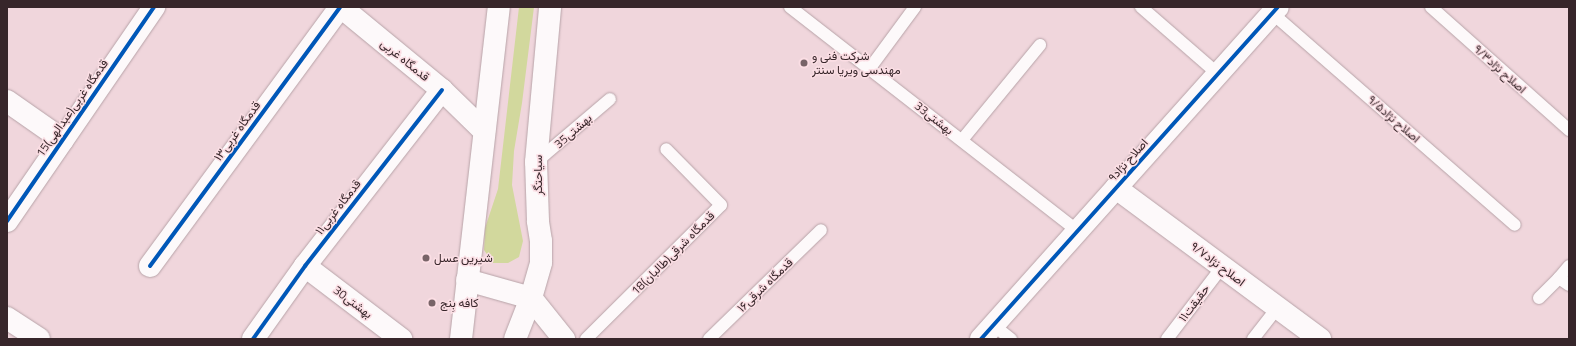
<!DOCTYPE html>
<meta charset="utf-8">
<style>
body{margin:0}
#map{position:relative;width:1576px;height:346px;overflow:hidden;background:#f0d6dc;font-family:"Titillium Web",Vazirmatn,sans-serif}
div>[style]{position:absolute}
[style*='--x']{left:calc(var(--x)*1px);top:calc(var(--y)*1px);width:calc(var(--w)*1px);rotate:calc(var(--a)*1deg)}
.green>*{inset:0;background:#d2d89d}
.roads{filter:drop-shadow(0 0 1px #b7a3a8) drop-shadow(0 0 1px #b7a3a8)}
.lane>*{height:12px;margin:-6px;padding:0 6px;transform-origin:6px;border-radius:6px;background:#fdf9fa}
.street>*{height:22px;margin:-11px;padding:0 11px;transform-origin:11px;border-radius:11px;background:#fdf9fa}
.secondary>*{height:22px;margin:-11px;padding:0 11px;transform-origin:11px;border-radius:11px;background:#fdf9fa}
.cycleway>*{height:4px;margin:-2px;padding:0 2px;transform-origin:2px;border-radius:2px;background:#0057b8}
.dots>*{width:11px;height:11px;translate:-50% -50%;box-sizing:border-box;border:2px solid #fbdee4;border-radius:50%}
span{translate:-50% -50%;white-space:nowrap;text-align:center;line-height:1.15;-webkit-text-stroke:3px #fbdee4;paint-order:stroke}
.poi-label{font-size:12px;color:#37262a}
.left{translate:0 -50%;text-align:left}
.street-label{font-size:12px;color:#37262a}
.frame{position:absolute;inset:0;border:8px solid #37262a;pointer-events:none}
</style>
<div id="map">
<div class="green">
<div style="clip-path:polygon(519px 7px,534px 7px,522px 103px,514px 151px,512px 185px,523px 241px,519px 257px,508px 263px,493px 263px,484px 250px,485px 228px,498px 189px)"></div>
</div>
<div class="roads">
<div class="lane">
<div style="--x:790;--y:7;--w:365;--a:37.9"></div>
<div style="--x:1141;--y:7;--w:102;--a:41"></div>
<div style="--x:1431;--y:7;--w:185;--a:41.7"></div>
<div style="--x:1272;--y:13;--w:322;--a:41.1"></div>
<div style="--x:870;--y:68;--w:76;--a:-53.6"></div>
<div style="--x:962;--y:140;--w:123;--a:-50.6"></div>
<div style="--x:536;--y:162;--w:97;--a:-40.4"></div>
<div style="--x:1569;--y:266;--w:16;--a:130"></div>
<div style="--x:1559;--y:278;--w:12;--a:35"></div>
<div style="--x:1539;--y:298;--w:28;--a:-45"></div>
<div style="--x:993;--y:325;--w:23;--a:38"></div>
<div style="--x:586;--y:339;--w:190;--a:-44.8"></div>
<div style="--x:721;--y:205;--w:78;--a:-134.5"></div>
<div style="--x:709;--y:339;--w:156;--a:-44.2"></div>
<div style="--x:1167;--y:339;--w:91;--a:-52.6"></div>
<div style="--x:1253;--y:339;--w:39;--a:-52"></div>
</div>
<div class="street">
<div style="--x:7;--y:101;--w:68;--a:34.9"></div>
<div style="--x:1116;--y:188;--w:254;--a:36.5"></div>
<div style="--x:7;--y:221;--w:260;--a:-55.5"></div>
<div style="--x:150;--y:266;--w:321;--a:-53.7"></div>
<div style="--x:305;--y:266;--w:121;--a:37.2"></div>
<div style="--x:7;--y:318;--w:38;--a:33"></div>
<div style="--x:253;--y:339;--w:90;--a:-54.5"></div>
<div style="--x:305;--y:266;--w:223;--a:-52.1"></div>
</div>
<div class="secondary">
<div style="--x:341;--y:7;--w:131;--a:39.4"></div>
<div style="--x:442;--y:90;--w:59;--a:44.3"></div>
<div style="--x:467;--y:280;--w:66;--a:15.7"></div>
<div style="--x:531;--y:298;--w:53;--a:51.2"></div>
<div style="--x:461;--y:339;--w:334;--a:-83.5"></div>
<div style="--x:515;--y:339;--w:44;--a:-68.7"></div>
<div style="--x:531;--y:298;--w:37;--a:-74"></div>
<div style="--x:541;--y:262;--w:21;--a:-90"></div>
<div style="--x:541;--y:241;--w:20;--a:-99"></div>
<div style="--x:538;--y:221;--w:59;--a:-91.9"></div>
<div style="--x:536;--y:162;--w:156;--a:-84.8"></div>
<div style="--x:981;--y:339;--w:445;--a:-48.2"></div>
</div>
</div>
<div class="cycleway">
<div style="--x:7;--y:221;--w:260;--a:-55.5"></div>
<div style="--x:150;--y:266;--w:321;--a:-53.7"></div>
<div style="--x:253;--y:339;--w:90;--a:-54.5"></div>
<div style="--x:305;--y:266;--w:223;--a:-52.1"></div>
<div style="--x:981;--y:339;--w:445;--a:-48.2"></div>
</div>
<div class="dots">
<div style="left:804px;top:63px;background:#786468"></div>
<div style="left:426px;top:258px;background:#786468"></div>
<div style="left:432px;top:303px;background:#786468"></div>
</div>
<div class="poi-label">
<span class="left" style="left:812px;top:63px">شرکت فنی و<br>مهندسی ویریا سنتر</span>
<span class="left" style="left:434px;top:258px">شیرین عسل</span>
<span class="left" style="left:440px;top:303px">کافه بِنج</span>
</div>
<div class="street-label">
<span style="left:405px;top:60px;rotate:39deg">قدمگاه غربی</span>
<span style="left:1500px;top:69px;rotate:42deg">اصلاح نژاد۹/۳</span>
<span style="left:72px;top:108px;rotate:-55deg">15قدمگاه غربی(عبدالهی)</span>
<span style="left:934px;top:118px;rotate:38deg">33بهشتی</span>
<span style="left:1394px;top:119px;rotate:41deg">اصلاح نژاد۹/۵</span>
<span style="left:237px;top:131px;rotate:-54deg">قدمگاه غربی۱۳</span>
<span style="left:573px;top:131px;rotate:-41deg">بهشتی35</span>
<span style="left:1128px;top:160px;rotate:-48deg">اصلاح نژاد۹</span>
<span style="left:538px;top:175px;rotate:-90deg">سیاحتگر</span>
<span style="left:338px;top:207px;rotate:-52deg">قدمگاه غربی۱۱</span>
<span style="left:673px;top:253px;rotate:-45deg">18قدمگاه شرقی(طالبان)</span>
<span style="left:1218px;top:264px;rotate:37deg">اصلاح نژاد۹/۷</span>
<span style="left:765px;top:285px;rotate:-44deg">قدمگاه شرقی۱۶</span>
<span style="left:353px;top:302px;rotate:37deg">30بهشتی</span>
<span style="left:1194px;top:303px;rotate:-53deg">حقیقت۱۱</span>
</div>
<div class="frame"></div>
</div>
